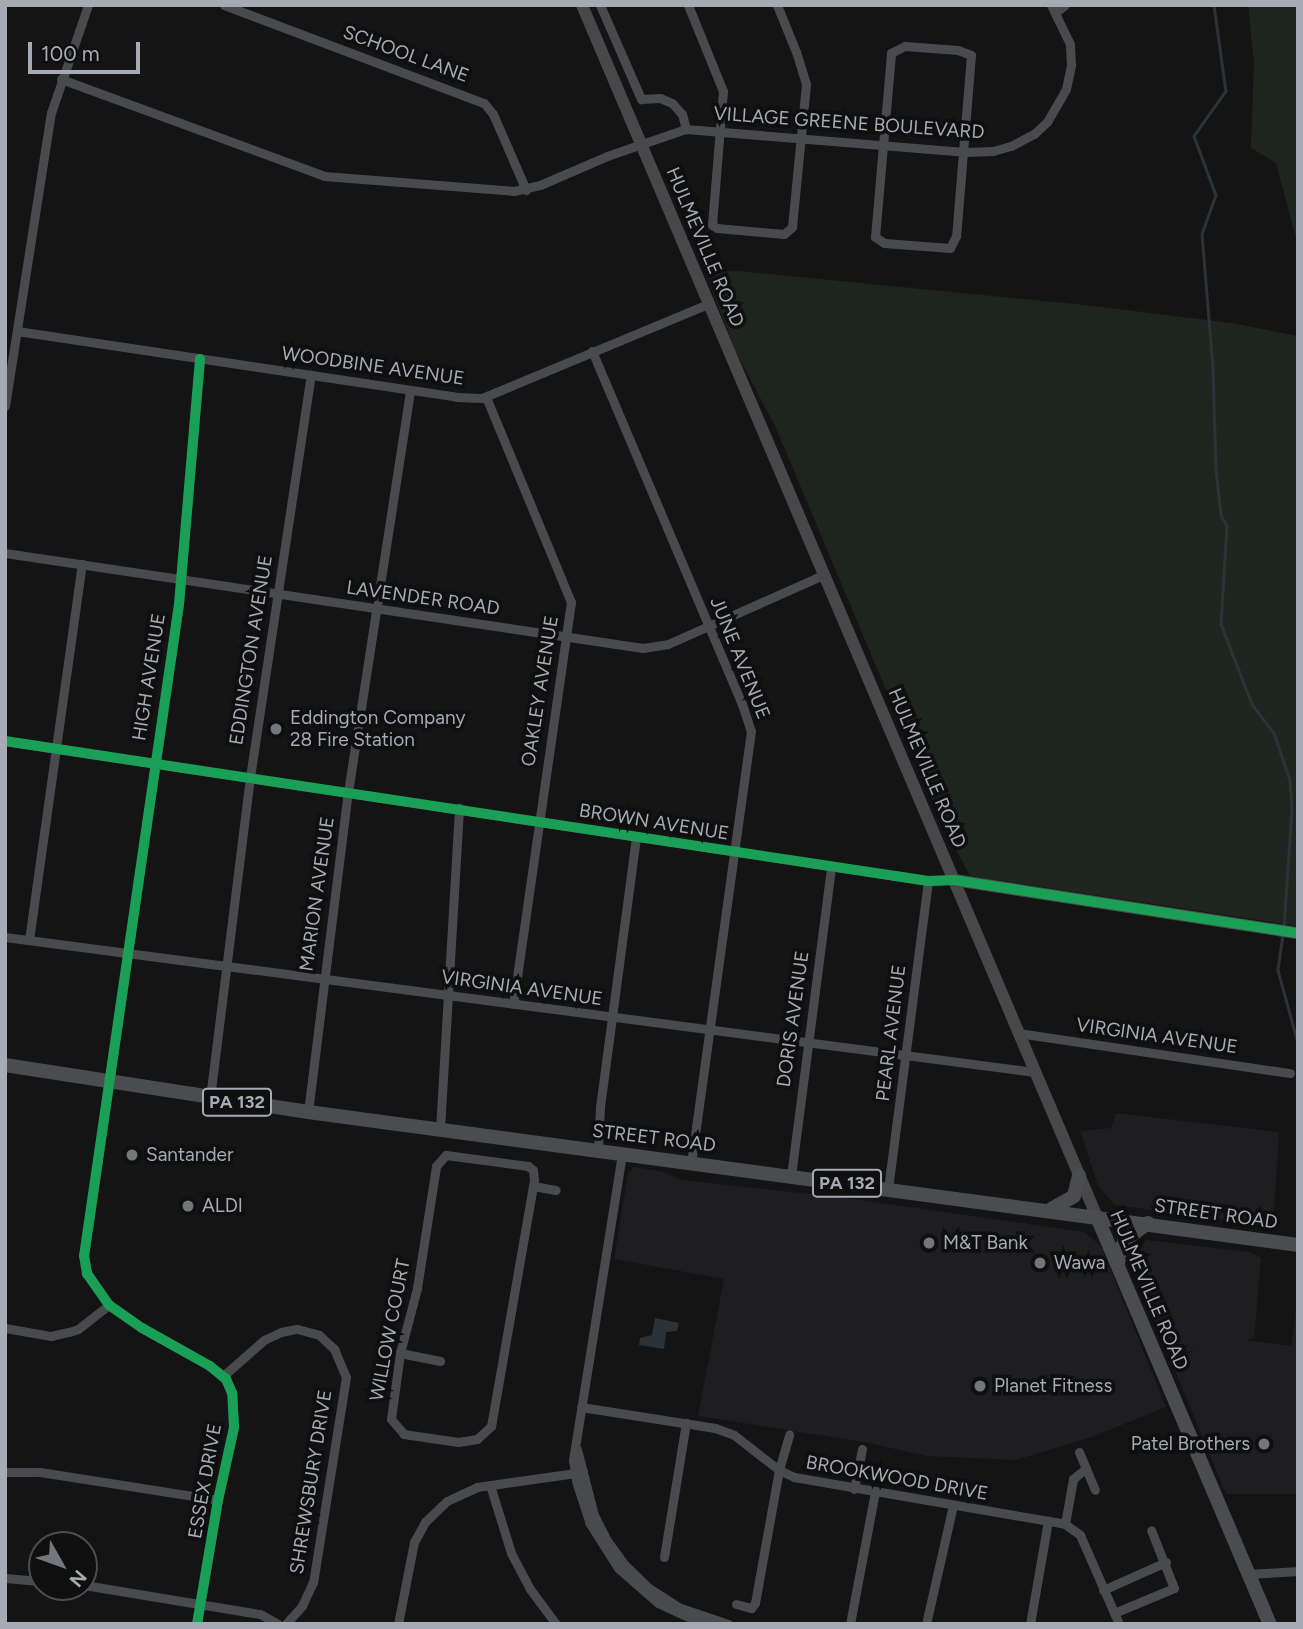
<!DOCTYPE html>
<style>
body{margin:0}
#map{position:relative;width:1303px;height:1629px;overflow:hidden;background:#141415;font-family:Figtree,sans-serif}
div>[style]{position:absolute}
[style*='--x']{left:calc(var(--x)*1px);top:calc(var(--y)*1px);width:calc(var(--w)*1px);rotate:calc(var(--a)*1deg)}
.built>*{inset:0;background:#1e1e20}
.green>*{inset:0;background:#1e251f}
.water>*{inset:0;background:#2b3339}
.stream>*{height:2.5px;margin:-1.25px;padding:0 1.25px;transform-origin:1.25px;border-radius:1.25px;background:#2b3339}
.street>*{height:9px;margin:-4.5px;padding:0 4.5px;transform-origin:4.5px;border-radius:4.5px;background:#494a4d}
.secondary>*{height:12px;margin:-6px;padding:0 6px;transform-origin:6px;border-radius:6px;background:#48484b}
.primary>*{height:14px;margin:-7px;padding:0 7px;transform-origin:7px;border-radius:7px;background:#4b4c4f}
.cycleway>*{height:10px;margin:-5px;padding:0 5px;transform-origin:5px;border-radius:5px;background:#1a9f57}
.dots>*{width:19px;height:19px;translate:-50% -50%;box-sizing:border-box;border:4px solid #0f0f10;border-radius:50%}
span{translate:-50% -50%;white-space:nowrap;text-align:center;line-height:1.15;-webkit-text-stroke:7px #0f0f10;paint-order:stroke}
.shield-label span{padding:2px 5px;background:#0f0f10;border:2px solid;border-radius:5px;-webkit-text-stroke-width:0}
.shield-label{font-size:18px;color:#a6aab5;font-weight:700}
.street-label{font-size:19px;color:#a6aab5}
.poi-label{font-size:19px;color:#a6aab5}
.left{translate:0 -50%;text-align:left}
.right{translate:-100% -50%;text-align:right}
.frame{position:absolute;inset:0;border:7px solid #a6aab5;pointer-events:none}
.north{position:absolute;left:28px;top:1531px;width:70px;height:70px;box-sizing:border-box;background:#0f0f10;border:2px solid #4b4d52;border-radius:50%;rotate:130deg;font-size:19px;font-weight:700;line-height:28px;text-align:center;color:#a6aab5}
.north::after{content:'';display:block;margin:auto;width:24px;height:32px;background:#73767d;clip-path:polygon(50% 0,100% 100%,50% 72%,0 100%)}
.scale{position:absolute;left:28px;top:42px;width:112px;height:32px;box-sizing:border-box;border:4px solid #a6aab5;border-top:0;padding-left:9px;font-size:21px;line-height:24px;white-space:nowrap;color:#a6aab5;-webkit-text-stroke:5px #0f0f10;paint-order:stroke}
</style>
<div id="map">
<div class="built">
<div style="clip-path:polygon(1116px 1113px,1279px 1132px,1273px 1226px,1115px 1205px,1098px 1186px,1080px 1131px,1111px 1128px)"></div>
<div style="clip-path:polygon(635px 1167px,663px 1172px,682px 1180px,838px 1197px,1084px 1232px,1101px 1246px,1166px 1407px,1092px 1437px,1016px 1460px,927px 1456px,864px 1442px,698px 1416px,724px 1279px,614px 1259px,628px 1173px)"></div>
<div style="clip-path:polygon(1146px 1240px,1250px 1252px,1261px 1258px,1254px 1338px,1245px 1340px,1291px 1346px,1298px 1297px,1298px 1494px,1226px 1494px,1171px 1361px,1196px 1350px,1171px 1355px,1134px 1276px,1133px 1264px)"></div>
</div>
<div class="green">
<div style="clip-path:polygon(1248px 5px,1298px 5px,1298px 246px,1276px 163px,1251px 148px,1254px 62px)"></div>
<div style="clip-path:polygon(738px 271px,1085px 305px,1232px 323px,1298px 336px,1298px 926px,970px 876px,941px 821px,776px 428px,736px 352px,705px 272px)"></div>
</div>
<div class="water">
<div style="clip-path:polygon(655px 1318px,679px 1323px,677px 1331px,666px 1332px,664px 1349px,639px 1345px,640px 1338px,652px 1335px)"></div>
</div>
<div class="stream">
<div style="--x:1214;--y:5;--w:87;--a:82.1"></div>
<div style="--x:1226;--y:91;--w:55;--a:125.4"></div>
<div style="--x:1194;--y:136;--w:63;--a:69.6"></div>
<div style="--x:1216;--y:195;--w:41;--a:109.7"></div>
<div style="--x:1202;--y:234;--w:134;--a:85.3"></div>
<div style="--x:1213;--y:368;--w:100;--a:88.3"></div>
<div style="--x:1216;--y:468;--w:47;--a:83.9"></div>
<div style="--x:1221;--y:515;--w:13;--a:61"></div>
<div style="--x:1227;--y:526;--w:98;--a:93.5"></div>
<div style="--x:1221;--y:624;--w:86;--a:68.8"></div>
<div style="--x:1252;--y:704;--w:36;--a:53"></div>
<div style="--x:1274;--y:733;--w:50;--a:71.2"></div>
<div style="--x:1290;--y:780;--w:30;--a:86"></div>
<div style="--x:1292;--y:810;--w:117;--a:93.9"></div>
<div style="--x:1283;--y:934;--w:36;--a:98"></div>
<div style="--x:1278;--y:970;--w:76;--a:74.7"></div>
</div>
<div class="street">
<div style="--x:224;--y:5;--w:278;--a:20.7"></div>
<div style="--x:484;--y:103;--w:14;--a:51"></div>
<div style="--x:493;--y:114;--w:83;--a:66.5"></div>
<div style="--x:600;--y:5;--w:103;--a:66.4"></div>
<div style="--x:641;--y:99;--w:19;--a:-3"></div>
<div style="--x:660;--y:98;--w:13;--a:23"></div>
<div style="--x:672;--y:103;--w:15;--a:48"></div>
<div style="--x:682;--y:114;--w:16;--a:75"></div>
<div style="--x:688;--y:5;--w:93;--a:67.9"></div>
<div style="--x:723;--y:91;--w:134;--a:94.7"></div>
<div style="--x:712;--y:225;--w:6;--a:31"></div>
<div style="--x:717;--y:228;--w:67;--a:5.1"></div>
<div style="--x:784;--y:234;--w:11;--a:-41"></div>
<div style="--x:792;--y:227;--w:144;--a:-84.4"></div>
<div style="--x:806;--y:84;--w:34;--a:-107"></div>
<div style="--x:796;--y:52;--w:51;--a:-112"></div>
<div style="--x:1056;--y:12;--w:11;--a:-38"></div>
<div style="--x:905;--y:46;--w:53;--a:4.3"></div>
<div style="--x:958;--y:50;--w:14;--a:21"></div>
<div style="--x:971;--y:55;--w:182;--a:94.7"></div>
<div style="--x:956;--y:236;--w:13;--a:117"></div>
<div style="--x:950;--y:248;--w:66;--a:-175.7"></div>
<div style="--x:884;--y:243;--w:11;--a:-146"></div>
<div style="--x:875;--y:237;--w:185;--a:-85"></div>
<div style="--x:891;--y:53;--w:16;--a:-27"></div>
<div style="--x:61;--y:79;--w:280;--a:20.2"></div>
<div style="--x:324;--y:176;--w:191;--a:4.5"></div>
<div style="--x:514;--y:191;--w:27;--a:-13"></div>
<div style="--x:540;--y:185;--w:73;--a:-23.4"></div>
<div style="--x:607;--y:156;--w:83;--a:-18.9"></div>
<div style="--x:686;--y:129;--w:279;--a:4.7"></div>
<div style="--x:964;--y:152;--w:29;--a:-2"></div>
<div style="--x:993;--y:151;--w:19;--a:-16"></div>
<div style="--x:1011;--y:146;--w:26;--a:-28"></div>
<div style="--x:1034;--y:134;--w:18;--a:-43"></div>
<div style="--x:1047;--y:122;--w:38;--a:-60"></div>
<div style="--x:1066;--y:89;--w:25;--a:-78"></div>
<div style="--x:1071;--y:65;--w:21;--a:-93"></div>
<div style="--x:1070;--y:44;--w:43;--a:-116"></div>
<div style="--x:17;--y:331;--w:444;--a:8.5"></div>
<div style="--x:456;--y:397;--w:26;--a:2"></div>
<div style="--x:482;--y:398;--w:245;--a:-22.6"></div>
<div style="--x:592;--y:351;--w:384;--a:67"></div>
<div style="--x:742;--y:704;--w:28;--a:72"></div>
<div style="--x:751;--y:731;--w:435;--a:97.9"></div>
<div style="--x:486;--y:397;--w:222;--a:67.5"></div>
<div style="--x:571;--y:602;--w:406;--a:98.2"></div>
<div style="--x:5;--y:406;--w:297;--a:-81.1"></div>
<div style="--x:51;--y:113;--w:114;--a:-71.1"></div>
<div style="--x:5;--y:553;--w:645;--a:8.47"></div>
<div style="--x:643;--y:648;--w:25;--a:-9"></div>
<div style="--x:668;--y:644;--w:170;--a:-24"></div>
<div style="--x:5;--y:741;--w:934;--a:8.62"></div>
<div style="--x:928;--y:881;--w:26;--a:-2"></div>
<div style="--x:5;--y:937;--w:1038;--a:7.47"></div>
<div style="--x:29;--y:940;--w:380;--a:-82"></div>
<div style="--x:1018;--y:1033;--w:275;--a:8.4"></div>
<div style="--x:210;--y:1098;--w:323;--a:-82.9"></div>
<div style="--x:250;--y:777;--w:407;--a:-81.4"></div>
<div style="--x:308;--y:1112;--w:322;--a:-82.9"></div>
<div style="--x:348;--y:792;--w:407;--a:-81.2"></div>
<div style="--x:440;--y:1129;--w:322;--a:-86.6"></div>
<div style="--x:598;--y:1150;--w:43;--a:-87.3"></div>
<div style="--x:600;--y:1107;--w:273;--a:-82.4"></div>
<div style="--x:622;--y:1154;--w:310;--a:99.1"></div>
<div style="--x:573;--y:1460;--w:24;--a:81"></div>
<div style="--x:577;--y:1484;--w:40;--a:72"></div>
<div style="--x:589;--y:1522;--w:54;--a:57.8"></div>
<div style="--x:618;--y:1568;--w:53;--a:41.2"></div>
<div style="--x:658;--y:1603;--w:50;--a:25"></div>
<div style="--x:446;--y:1155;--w:83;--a:7.6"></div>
<div style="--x:528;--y:1166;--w:6;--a:39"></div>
<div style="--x:533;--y:1170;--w:10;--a:84"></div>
<div style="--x:534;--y:1180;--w:250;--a:99.9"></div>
<div style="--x:491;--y:1426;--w:19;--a:137"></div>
<div style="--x:477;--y:1439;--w:19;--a:171"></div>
<div style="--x:458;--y:1442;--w:55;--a:-171.6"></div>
<div style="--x:404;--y:1434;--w:20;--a:-131"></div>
<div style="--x:391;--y:1419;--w:67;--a:-82.2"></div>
<div style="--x:400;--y:1353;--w:67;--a:-75.3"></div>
<div style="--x:417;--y:1288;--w:123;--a:-81.1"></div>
<div style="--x:436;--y:1166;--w:15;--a:-48"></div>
<div style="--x:791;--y:1176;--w:313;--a:-82.6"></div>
<div style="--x:533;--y:1186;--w:23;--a:10"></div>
<div style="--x:888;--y:1189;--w:311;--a:-82.6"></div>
<div style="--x:5;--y:1328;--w:47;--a:9.9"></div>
<div style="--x:51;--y:1336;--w:18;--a:-13"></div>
<div style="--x:69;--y:1332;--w:9;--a:-18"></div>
<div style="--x:78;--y:1329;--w:39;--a:-38"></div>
<div style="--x:400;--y:1353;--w:41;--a:11.3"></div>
<div style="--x:223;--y:1376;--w:55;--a:-41.3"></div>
<div style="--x:264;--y:1340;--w:19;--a:-25"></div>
<div style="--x:281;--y:1332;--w:16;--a:-11"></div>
<div style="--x:297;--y:1329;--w:23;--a:15"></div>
<div style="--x:319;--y:1335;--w:21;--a:43"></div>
<div style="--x:334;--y:1349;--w:30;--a:67"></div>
<div style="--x:346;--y:1377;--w:208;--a:99.1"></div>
<div style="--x:313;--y:1582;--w:26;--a:115"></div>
<div style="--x:302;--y:1606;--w:24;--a:132"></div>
<div style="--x:581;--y:1407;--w:136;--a:8.9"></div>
<div style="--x:715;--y:1428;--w:20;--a:20"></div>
<div style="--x:734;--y:1435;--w:57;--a:37.9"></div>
<div style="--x:779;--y:1470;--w:17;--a:25"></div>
<div style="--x:794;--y:1477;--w:275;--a:9.8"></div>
<div style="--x:1065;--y:1524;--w:19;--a:36"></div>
<div style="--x:1080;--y:1535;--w:97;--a:66.3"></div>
<div style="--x:577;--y:1449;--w:68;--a:75.6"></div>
<div style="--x:594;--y:1515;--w:30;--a:63"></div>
<div style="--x:608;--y:1542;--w:29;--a:54"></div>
<div style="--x:625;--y:1565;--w:33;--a:44"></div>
<div style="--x:649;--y:1588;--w:35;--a:33"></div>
<div style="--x:678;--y:1607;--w:53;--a:18.8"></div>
<div style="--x:1079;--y:1452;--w:41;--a:67.2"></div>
<div style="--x:5;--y:1472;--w:35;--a:0"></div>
<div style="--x:40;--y:1472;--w:180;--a:8.9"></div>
<div style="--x:490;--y:1485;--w:71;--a:72.8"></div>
<div style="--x:511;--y:1553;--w:41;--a:62.2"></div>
<div style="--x:530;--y:1589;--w:44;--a:53.4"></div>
<div style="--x:854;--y:1489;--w:41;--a:-78.7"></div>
<div style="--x:1065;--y:1524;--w:46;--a:-79.9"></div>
<div style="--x:1073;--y:1479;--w:17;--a:-40"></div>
<div style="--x:664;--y:1557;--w:136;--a:-80.7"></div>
<div style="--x:1249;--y:1574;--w:49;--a:-3.5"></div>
<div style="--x:5;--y:1578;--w:37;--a:5"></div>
<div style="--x:84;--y:1585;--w:178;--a:9.4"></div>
<div style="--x:260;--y:1614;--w:21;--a:29"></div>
<div style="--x:1103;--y:1590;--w:69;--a:-24"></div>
<div style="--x:736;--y:1604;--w:16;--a:15"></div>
<div style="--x:751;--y:1608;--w:6;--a:-51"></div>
<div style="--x:755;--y:1603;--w:135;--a:-79.8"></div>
<div style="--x:779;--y:1470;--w:37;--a:-74"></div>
<div style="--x:1114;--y:1613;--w:65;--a:-22.6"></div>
<div style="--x:1174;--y:1588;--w:62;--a:-111.6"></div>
<div style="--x:197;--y:1624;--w:126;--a:-80.4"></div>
<div style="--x:218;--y:1500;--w:75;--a:-77.6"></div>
<div style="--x:234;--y:1427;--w:34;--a:-93"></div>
<div style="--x:232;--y:1393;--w:15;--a:-113"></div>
<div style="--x:226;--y:1379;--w:21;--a:-141"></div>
<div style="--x:210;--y:1366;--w:78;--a:-150.8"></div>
<div style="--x:142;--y:1328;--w:40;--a:-145.1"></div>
<div style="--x:109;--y:1305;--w:38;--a:-125"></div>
<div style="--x:87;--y:1274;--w:18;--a:-99"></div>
<div style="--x:84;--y:1256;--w:659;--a:-81.71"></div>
<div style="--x:179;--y:604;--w:246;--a:-85.1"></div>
<div style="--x:398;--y:1624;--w:84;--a:-79"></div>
<div style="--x:414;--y:1542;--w:23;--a:-61"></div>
<div style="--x:425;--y:1522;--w:30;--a:-44"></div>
<div style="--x:447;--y:1501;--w:33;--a:-25"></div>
<div style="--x:477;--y:1487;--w:107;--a:-8.1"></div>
<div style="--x:850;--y:1624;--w:134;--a:-79.3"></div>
<div style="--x:926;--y:1624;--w:122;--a:-77.2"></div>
<div style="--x:1030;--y:1624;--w:105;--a:-80.1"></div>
</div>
<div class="secondary">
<div style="--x:582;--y:5;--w:1317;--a:66.98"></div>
<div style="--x:954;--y:880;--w:348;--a:8.8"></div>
</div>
<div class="primary">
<div style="--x:5;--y:1065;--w:307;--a:8.8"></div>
<div style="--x:308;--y:1112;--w:999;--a:7.65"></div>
<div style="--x:1051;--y:1209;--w:26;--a:-29"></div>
<div style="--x:1074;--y:1196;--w:21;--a:-76"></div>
<div style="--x:1097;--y:1217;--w:442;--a:67"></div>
<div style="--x:1118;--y:1262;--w:22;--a:-74"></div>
<div style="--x:1124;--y:1241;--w:30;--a:-37"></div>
</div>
<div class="cycleway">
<div style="--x:5;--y:741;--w:934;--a:8.62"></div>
<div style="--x:928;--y:881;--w:26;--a:-2"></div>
<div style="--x:954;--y:880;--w:348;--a:8.8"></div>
<div style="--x:197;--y:1624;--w:126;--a:-80.4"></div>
<div style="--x:218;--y:1500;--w:75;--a:-77.6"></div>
<div style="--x:234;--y:1427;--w:34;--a:-93"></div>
<div style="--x:232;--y:1393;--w:15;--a:-113"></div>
<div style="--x:226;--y:1379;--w:21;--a:-141"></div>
<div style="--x:210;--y:1366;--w:78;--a:-150.8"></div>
<div style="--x:142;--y:1328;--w:40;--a:-145.1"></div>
<div style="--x:109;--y:1305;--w:38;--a:-125"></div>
<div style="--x:87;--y:1274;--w:18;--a:-99"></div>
<div style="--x:84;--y:1256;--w:659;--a:-81.71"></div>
<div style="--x:179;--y:604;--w:246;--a:-85.1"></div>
</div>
<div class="dots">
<div style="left:276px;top:729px;background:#73767d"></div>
<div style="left:132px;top:1155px;background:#73767d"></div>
<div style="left:188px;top:1206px;background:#73767d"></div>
<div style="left:929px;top:1243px;background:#73767d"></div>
<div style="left:1040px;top:1263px;background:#73767d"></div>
<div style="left:980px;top:1386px;background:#73767d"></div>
<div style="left:1264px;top:1444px;background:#73767d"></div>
</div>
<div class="shield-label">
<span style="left:237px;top:1102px">PA 132</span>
<span style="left:847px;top:1183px">PA 132</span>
</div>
<div class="street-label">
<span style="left:406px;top:54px;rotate:20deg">SCHOOL LANE</span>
<span style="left:849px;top:123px;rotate:4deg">VILLAGE GREENE BOULEVARD</span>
<span style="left:705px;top:247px;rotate:67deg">HULMEVILLE ROAD</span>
<span style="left:373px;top:366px;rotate:8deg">WOODBINE AVENUE</span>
<span style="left:423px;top:598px;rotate:8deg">LAVENDER ROAD</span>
<span style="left:251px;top:650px;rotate:-81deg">EDDINGTON AVENUE</span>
<span style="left:740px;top:658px;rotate:68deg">JUNE AVENUE</span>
<span style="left:149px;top:677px;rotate:-81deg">HIGH AVENUE</span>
<span style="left:540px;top:691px;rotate:-81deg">OAKLEY AVENUE</span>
<span style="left:927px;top:768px;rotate:67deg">HULMEVILLE ROAD</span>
<span style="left:654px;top:822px;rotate:9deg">BROWN AVENUE</span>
<span style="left:317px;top:894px;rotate:-82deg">MARION AVENUE</span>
<span style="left:522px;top:988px;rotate:8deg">VIRGINIA AVENUE</span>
<span style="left:793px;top:1019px;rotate:-82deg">DORIS AVENUE</span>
<span style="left:891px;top:1033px;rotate:-83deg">PEARL AVENUE</span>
<span style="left:1157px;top:1036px;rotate:8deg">VIRGINIA AVENUE</span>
<span style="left:654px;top:1138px;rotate:7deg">STREET ROAD</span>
<span style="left:1216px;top:1214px;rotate:8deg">STREET ROAD</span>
<span style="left:1149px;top:1290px;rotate:67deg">HULMEVILLE ROAD</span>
<span style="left:390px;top:1330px;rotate:-79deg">WILLOW COURT</span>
<span style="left:897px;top:1478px;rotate:10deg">BROOKWOOD DRIVE</span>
<span style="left:205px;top:1481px;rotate:-80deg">ESSEX DRIVE</span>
<span style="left:311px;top:1482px;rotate:-81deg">SHREWSBURY DRIVE</span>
</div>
<div class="poi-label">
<span class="left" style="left:290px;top:729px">Eddington Company<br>28 Fire Station</span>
<span class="left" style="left:146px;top:1155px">Santander</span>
<span class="left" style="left:202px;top:1206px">ALDI</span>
<span class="left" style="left:943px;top:1243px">M&amp;T Bank</span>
<span class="left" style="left:1054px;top:1263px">Wawa</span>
<span class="left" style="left:994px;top:1386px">Planet Fitness</span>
<span class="right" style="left:1250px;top:1444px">Patel Brothers</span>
</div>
<div class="frame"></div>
<div class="north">N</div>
<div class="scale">100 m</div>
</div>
